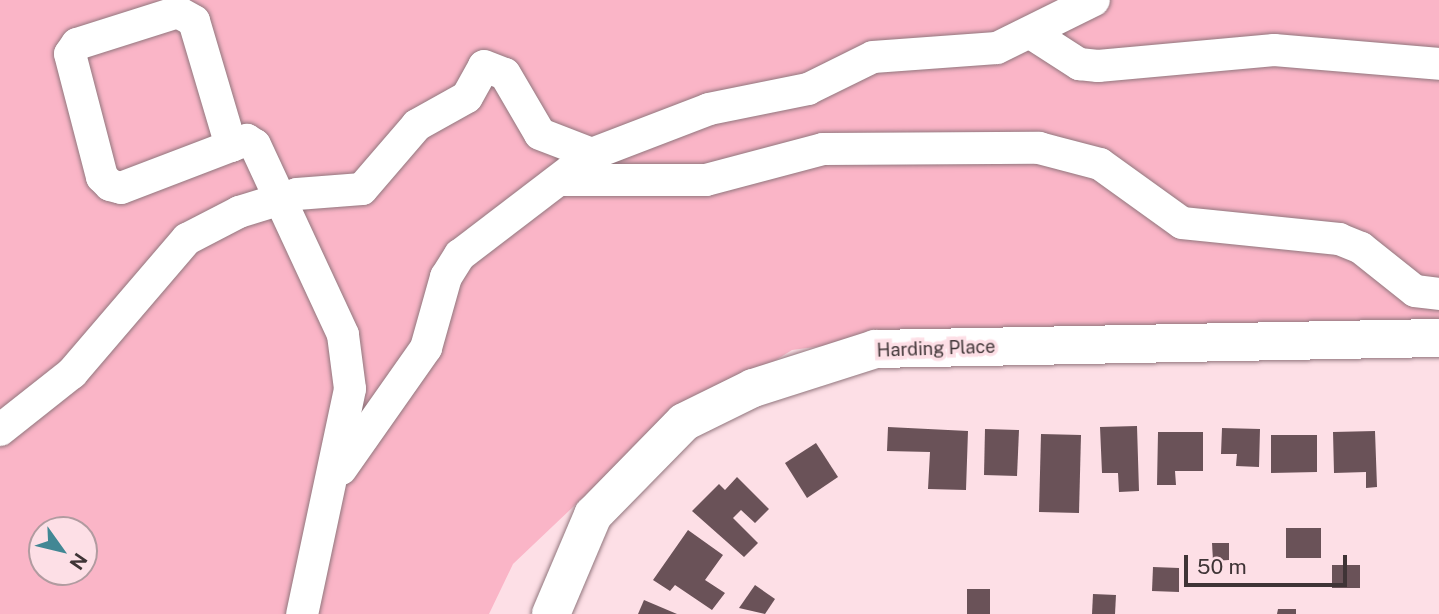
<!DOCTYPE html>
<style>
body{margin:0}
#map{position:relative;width:1439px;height:614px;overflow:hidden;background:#fddfe6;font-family:"Public Sans",sans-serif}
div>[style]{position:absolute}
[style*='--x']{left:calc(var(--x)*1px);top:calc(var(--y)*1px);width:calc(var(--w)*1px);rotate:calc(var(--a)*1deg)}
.green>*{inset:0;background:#fab5c7}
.building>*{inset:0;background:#6a5258}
.roads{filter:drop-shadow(0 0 2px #91767d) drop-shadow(0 0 2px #91767d)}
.minor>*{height:32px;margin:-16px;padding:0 16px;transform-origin:16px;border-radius:16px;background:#fff}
.major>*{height:38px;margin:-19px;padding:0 19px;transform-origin:19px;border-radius:19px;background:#fff}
span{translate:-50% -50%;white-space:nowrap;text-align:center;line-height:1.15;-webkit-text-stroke:7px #fddfe6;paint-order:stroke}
.street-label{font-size:18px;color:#3f3436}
.north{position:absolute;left:28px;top:516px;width:70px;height:70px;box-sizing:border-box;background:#fddfe6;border:2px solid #b19ba0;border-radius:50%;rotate:124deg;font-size:19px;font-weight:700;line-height:28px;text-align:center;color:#3f3436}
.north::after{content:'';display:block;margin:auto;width:24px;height:32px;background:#428794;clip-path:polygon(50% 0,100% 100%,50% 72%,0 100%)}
.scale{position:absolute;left:1184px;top:555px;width:163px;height:32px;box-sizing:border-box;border:4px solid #3f3436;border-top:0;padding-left:9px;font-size:21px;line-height:24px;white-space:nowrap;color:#3f3436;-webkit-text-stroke:5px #fddfe6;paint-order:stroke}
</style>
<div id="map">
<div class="green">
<div style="clip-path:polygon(evenodd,0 0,1439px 0,1439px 328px,908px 335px,792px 350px,633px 450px,513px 564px,489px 614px,0 614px,0 0,42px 530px,84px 530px,84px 572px,42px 572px,42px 530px)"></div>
</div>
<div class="building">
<div style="clip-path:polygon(1137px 426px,1139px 491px,1119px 492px,1118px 473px,1102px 473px,1100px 427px)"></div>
<div style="clip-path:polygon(888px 427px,968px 431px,966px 490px,928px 489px,930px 452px,887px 451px)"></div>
<div style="clip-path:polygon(1222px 428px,1260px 429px,1259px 467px,1236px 466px,1237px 454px,1221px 454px)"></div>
<div style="clip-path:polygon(985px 429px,1019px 430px,1017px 476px,984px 475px)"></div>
<div style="clip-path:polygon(1375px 431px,1377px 487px,1366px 488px,1366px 472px,1334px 473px,1333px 432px)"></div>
<div style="clip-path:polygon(1158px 432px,1203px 432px,1203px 471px,1175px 471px,1176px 485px,1157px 485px)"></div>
<div style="clip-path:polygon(1041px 434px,1081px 435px,1079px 513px,1039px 512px)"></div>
<div style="clip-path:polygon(1271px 435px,1317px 435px,1317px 472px,1271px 473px)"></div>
<div style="clip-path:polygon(816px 443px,838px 477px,807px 498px,785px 463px)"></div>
<div style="clip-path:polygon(737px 477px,769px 509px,755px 523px,741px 510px,733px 518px,758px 543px,744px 557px,692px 511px,719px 484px,725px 490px)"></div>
<div style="clip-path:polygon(1286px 528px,1321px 528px,1321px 558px,1286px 558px)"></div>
<div style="clip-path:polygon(688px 530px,723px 555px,705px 580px,725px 593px,712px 610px,675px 585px,670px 591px,653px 580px)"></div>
<div style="clip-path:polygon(1212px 543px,1229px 543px,1229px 560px,1213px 561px)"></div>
<div style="clip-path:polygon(1332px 565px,1360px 565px,1360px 588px,1332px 588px)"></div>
<div style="clip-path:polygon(1153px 567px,1179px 568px,1179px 592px,1152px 591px)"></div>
<div style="clip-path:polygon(755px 585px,775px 599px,765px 614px,739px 608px)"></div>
<div style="clip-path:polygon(967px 589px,990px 589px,990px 614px,967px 614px)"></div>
<div style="clip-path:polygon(1093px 594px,1116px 595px,1115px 614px,1092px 614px)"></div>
<div style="clip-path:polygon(644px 600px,677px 614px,638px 614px)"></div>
<div style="clip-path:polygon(1278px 609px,1296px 609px,1296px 614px,1277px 614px)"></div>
</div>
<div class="roads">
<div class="minor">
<div style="--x:1034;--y:35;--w:54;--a:32.8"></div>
<div style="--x:1079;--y:64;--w:19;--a:6"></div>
<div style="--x:1098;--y:66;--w:177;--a:-5.2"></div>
<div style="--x:1274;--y:50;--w:166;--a:4.8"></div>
<div style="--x:231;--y:146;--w:130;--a:-106.5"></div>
<div style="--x:194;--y:21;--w:18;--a:-151"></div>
<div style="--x:178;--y:12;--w:106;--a:162.4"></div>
<div style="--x:77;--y:44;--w:12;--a:125"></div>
<div style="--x:70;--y:54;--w:127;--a:75.4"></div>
<div style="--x:102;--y:177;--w:11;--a:45"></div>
<div style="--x:110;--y:185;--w:11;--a:15"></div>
<div style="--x:121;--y:188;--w:118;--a:-20.9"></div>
<div style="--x:231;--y:146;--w:17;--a:-21"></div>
<div style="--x:247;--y:140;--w:9;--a:32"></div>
<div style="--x:255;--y:145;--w:209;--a:65.1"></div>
<div style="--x:343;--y:335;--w:54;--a:82.6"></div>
<div style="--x:350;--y:389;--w:230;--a:102"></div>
<div style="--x:562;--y:180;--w:144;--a:0"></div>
<div style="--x:706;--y:180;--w:121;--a:-14.8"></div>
<div style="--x:823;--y:149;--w:216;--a:-0.3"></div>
<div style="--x:1039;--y:148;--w:63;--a:14.7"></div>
<div style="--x:1100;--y:164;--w:101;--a:35.7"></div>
<div style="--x:1182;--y:223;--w:158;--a:5.8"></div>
<div style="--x:1339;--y:239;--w:24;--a:22"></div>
<div style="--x:1361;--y:248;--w:69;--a:38.5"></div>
<div style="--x:1415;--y:291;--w:24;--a:7"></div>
<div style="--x:0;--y:430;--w:92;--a:-38.4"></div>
<div style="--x:72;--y:373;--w:177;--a:-49.4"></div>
<div style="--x:187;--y:239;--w:59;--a:-27.4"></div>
<div style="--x:239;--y:212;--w:61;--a:-17.2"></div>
<div style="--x:297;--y:194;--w:65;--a:-4.4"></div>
<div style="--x:362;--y:189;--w:84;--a:-49.3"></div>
<div style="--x:417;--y:125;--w:57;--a:-29.2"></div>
<div style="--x:467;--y:97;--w:35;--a:-61"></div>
<div style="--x:484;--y:66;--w:22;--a:21"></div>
<div style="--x:505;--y:74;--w:69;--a:59.7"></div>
<div style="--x:540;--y:134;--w:56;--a:21"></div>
<div style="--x:341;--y:469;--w:148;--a:-54.9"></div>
<div style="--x:426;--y:348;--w:74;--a:-74.3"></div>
<div style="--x:446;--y:277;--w:26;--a:-58"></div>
<div style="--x:460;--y:255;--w:166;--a:-37.4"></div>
<div style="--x:592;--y:154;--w:125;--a:-21"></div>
<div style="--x:709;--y:109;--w:101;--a:-11.4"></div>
<div style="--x:808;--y:89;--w:72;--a:-26.2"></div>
<div style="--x:873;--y:57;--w:124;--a:-4.2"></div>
<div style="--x:997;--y:48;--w:108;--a:-26.3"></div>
</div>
<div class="major">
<div style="--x:551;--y:614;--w:108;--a:-67"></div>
<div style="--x:593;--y:515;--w:130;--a:-45.6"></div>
<div style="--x:684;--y:422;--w:77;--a:-26.2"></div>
<div style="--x:753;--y:388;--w:128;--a:-17.7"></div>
<div style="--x:875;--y:349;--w:564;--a:-1.12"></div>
</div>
</div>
<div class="street-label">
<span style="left:936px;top:349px;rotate:-2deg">Harding Place</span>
</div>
<div class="north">N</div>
<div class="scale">50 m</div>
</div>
